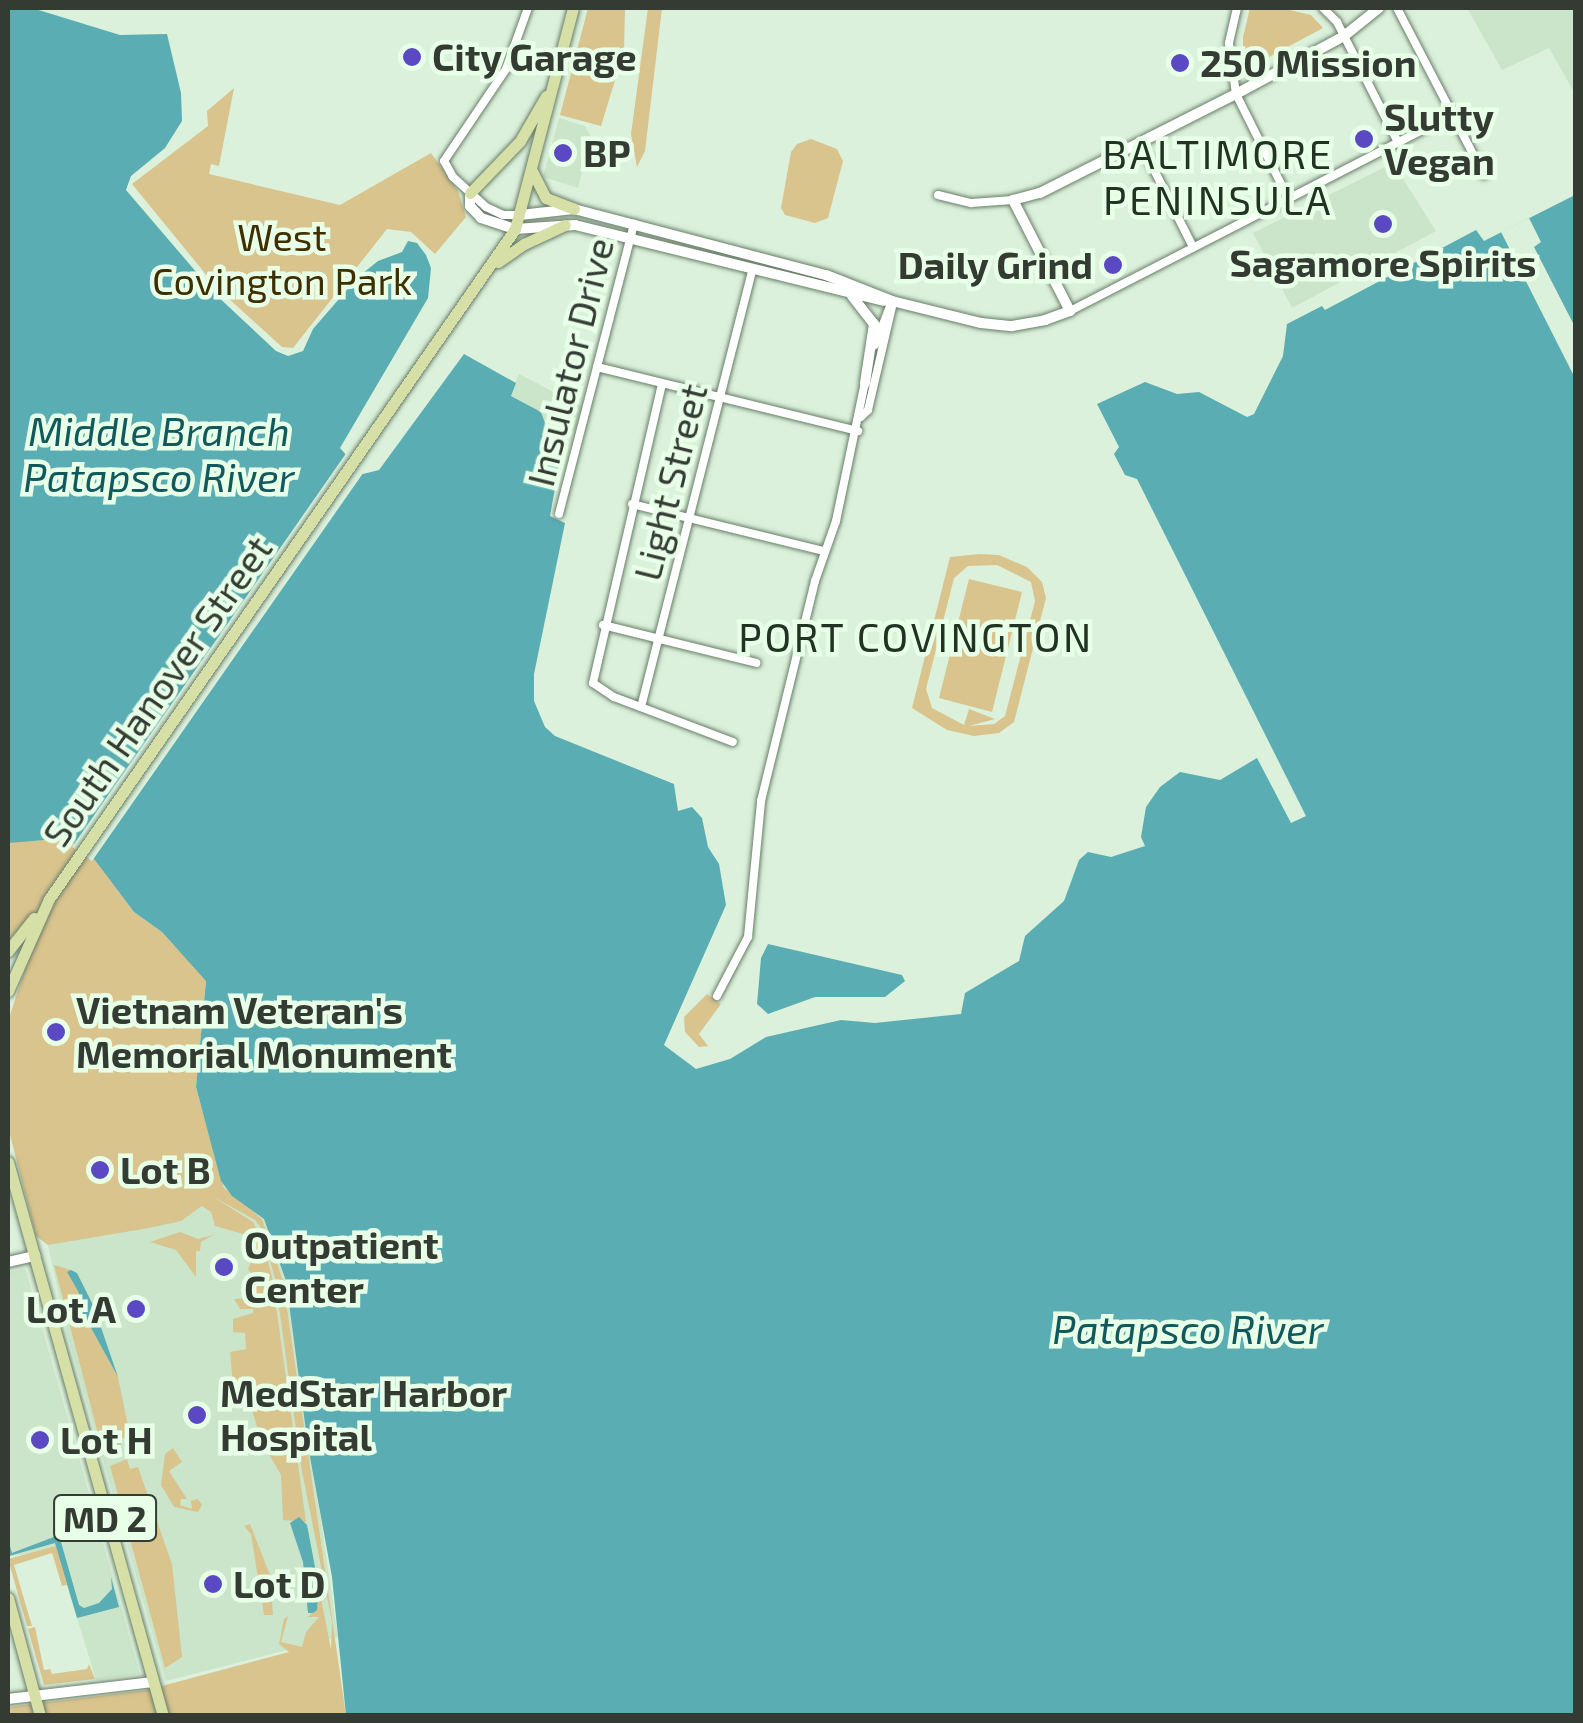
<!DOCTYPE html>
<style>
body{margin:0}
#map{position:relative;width:1583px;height:1723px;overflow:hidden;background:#dbf1db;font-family:"Exo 2",sans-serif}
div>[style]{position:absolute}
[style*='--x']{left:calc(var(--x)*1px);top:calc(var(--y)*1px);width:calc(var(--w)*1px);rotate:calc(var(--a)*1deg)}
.built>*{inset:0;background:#cae5ca}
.green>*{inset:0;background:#d9c48e}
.water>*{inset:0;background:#5aadb2}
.pier>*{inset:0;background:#dbf1db}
.roads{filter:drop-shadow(0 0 2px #697d69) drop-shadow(0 0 2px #697d69)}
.street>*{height:8px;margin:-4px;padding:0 4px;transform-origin:4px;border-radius:4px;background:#fff}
.secondary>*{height:10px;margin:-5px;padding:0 5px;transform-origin:5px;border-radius:5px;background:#fff}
.primary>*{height:11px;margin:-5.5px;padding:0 5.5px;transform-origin:5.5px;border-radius:5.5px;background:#d6e0a6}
.dots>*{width:28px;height:28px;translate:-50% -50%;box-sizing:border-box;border:5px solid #e8ffe8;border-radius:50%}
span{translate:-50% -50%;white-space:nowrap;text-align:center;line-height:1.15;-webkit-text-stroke:9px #e8ffe8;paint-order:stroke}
.shield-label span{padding:2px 8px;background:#e8ffe8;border:2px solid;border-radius:8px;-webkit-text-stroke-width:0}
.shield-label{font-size:35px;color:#333b33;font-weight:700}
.poi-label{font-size:38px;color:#333b33;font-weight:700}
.left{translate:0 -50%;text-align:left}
.right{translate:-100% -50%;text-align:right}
.park-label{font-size:38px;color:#3f2f00}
.street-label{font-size:38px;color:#333b33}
.neighbourhood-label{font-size:40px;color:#223323;letter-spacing:2.5px}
.water-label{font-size:40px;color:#11595d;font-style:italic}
.frame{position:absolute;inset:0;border:10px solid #333b33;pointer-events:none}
</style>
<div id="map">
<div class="built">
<div style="clip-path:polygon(1467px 8px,1575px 8px,1575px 94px,1549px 48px,1502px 70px)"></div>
<div style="clip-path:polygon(559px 118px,585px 126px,591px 137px,578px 188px,543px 177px)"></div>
<div style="clip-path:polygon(1393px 163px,1436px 231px,1292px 308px,1253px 233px)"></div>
<div style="clip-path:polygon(519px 374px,583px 407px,579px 430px,565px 432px,545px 426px,541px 412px,510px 395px)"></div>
<div style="clip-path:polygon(225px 1186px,264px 1219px,286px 1281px,338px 1637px,166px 1681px,67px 1333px,48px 1245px,178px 1219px)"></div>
<div style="clip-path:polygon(24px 1269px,26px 1271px,140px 1674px,96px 1680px,56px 1549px,8px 1557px,8px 1272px)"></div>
</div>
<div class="green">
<div style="clip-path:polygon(588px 8px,625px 8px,624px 51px,601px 126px,560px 115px)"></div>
<div style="clip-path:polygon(648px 8px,662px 8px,645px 151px,637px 167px,631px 134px)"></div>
<div style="clip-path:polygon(1250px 8px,1281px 8px,1311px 15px,1323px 28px,1243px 71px,1243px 37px)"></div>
<div style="clip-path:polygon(234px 88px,219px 166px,211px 164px,209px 174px,340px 205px,431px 153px,458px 191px,466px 217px,435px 254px,411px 232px,387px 229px,293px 348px,282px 347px,217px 288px,132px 184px,208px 126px,207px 111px)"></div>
<div style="clip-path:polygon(811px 139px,837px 149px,843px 161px,828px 218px,815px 223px,785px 215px,781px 208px,791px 152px,797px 144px)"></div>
<div style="clip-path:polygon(evenodd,979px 554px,999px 555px,1027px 567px,1042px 582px,1046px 598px,1014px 722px,999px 733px,974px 736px,947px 730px,912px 708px,950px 557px,979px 554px,997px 565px,1031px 582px,1035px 601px,1005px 716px,994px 724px,969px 726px,995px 719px,969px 709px,964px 725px,932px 708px,926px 689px,954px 578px,968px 566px,997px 565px)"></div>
<div style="clip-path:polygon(969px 579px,1022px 592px,992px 712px,939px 698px)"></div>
<div style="clip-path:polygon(57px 839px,85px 847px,134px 912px,162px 932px,206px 980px,196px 1088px,224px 1188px,262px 1219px,283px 1281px,346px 1715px,8px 1715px,8px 1707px,147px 1690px,289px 1652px,279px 1644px,284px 1619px,288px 1616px,281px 1642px,302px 1647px,306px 1632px,319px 1617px,308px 1617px,318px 1606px,319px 1588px,308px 1533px,331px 1649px,332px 1622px,301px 1466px,275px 1278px,261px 1228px,255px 1220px,212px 1196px,253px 1222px,263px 1242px,272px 1277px,306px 1522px,283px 1520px,281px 1475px,265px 1447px,257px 1449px,253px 1442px,251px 1433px,258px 1430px,250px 1403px,235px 1405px,230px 1352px,246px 1349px,245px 1333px,233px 1332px,233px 1319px,253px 1313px,253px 1309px,240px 1309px,234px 1299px,252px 1298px,256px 1283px,248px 1269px,254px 1254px,243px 1234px,215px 1226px,211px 1212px,202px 1206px,181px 1221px,149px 1228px,48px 1245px,36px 1236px,8px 1127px,8px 1021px,34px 942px,16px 932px,8px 942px,8px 842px)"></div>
<div style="clip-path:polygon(707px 994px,721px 1004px,699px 1034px,708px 1046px,699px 1047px,685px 1032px,684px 1017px)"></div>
<div style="clip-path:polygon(180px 1232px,198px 1239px,213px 1235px,201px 1242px,200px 1251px,196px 1251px,196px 1277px,176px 1250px,150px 1242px)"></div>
<div style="clip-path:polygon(54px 1265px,71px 1270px,67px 1272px,79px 1293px,80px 1308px,118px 1377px,130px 1436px,121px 1439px,121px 1451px,107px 1455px,97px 1430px)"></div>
<div style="clip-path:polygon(173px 1448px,182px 1462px,169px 1471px,187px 1499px,181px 1499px,180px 1505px,192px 1509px,191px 1501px,198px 1499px,202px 1505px,198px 1512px,174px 1507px,161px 1485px,165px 1454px)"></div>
<div style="clip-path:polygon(127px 1459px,130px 1469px,138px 1467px,172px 1564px,182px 1657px,165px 1668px,110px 1466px)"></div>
<div style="clip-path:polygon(250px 1524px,270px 1575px,273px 1615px,264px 1615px,251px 1534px,244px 1526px)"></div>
<div style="clip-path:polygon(56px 1546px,67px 1585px,62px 1586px,52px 1553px,14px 1565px,32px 1626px,27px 1626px,8px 1559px)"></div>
<div style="clip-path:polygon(35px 1627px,44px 1670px,50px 1669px,52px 1674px,87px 1669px,89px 1664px,95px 1679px,44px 1685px,28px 1629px)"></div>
</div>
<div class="water">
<div style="clip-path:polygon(8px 8px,32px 8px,120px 35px,167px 34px,181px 93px,182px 121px,165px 148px,131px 176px,126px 190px,215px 294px,276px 351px,288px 356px,303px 351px,313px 329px,358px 277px,378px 261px,402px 252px,408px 241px,417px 243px,426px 255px,431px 268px,428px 298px,340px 448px,363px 474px,379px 470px,464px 354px,516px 383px,511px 396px,541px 412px,546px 426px,565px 432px,550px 516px,565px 523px,534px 674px,534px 701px,545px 727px,555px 736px,674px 784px,678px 811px,692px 807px,702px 818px,708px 847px,719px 864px,726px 905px,664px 1045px,696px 1069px,730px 1059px,766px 1037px,841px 1020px,875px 1023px,961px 1014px,965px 993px,1019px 961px,1025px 936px,1064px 901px,1079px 860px,1088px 852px,1111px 857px,1145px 846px,1141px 837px,1146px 807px,1160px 787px,1180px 772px,1220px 780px,1257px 758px,1291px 823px,1306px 816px,1137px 479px,1125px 475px,1114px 454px,1119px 447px,1097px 404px,1145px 382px,1177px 394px,1199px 392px,1247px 417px,1254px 414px,1283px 356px,1287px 324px,1322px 306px,1325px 310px,1476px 230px,1484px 241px,1575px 195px,1575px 1715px,346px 1715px,332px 1577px,308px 1446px,286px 1281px,264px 1219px,232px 1196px,221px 1181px,196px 1087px,206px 981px,162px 932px,134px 912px,85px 847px,57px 839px,8px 843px)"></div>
<div style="clip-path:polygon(768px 944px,902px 975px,905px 981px,885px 997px,815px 997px,768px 1014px,757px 1004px,761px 958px)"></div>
<div style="clip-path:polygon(71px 1270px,77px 1273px,94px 1307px,118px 1377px,80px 1308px,79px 1293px,67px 1272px)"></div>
<div style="clip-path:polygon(299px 1517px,307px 1525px,319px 1588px,317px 1610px,313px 1613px,308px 1613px,303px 1562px,290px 1523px)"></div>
<div style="clip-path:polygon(59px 1535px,79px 1605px,84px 1608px,99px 1603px,112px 1589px,111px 1577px,119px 1607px,77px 1618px,55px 1543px,9px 1556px,8px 1539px,12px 1553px)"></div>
</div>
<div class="pier">
<div style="clip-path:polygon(1529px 218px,1541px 242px,1534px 247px,1575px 327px,1575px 378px,1501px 232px)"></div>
<div style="clip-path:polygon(347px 452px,366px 469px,92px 861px,72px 847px)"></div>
</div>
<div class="roads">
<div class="street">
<div style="--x:1237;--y:8;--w:36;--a:103"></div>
<div style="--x:1229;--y:43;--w:51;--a:82.2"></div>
<div style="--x:1236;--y:94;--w:116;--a:63.4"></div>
<div style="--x:1323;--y:8;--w:20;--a:45"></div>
<div style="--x:1337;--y:22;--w:135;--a:63.1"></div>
<div style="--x:1397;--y:8;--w:188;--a:62.5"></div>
<div style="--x:1140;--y:142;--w:118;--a:63.2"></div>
<div style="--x:938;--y:195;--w:34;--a:14"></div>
<div style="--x:971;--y:203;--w:42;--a:-4.1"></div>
<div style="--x:520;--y:215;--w:17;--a:180"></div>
<div style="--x:503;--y:215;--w:19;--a:-155"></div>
<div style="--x:486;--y:207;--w:45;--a:-137.7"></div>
<div style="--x:453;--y:177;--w:18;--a:-119"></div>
<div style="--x:444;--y:161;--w:111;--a:-56"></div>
<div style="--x:506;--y:69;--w:65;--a:-70.2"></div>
<div style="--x:1070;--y:311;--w:429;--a:-27.2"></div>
<div style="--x:875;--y:345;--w:47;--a:-68.9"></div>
<div style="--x:597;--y:367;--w:269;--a:13.8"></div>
<div style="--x:662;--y:384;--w:307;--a:103"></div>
<div style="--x:593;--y:683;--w:25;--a:34"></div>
<div style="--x:614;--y:697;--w:127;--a:20.7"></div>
<div style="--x:861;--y:417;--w:10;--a:-45"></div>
<div style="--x:868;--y:410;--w:106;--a:-76.9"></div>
<div style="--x:632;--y:504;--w:198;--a:13.8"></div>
<div style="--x:559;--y:514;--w:300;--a:-75.5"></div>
<div style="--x:603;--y:625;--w:158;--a:13.9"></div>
<div style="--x:641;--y:707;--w:451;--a:-75.7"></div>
<div style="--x:717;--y:996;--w:67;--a:-62.3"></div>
<div style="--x:748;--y:937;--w:137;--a:-84.5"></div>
<div style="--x:761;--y:801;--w:227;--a:-76.2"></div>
<div style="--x:815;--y:581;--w:64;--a:-70.7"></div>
<div style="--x:836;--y:521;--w:146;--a:-78.2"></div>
</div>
<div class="secondary">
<div style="--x:470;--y:193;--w:13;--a:90"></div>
<div style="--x:470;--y:206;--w:16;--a:47"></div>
<div style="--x:481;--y:218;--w:36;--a:18"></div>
<div style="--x:515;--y:229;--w:60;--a:-3.8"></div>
<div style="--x:575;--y:225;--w:318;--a:13.8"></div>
<div style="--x:520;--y:215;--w:54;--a:-6.3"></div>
<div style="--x:574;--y:209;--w:260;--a:14.7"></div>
<div style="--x:826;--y:275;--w:71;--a:21.5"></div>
<div style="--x:892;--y:301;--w:92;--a:13.9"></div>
<div style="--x:981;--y:323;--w:31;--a:6"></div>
<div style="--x:1012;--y:326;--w:34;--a:-10"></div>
<div style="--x:1045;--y:320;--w:27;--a:-20"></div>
<div style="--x:1070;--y:311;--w:125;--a:-117.2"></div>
<div style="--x:1013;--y:200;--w:28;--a:-15"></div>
<div style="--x:1040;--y:193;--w:220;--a:-26.8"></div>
<div style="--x:1236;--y:94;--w:123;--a:-28.2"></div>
<div style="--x:1344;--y:36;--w:45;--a:-38.7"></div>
<div style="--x:852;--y:296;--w:36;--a:52"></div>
<div style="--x:874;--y:324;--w:60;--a:98.7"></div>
<div style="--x:8;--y:1262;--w:28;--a:-13"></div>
<div style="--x:8;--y:1699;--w:146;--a:-6.7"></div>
</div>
<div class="primary">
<div style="--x:532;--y:171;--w:30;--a:63"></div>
<div style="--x:546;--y:198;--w:30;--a:21"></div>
<div style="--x:470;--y:193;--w:72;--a:-46.1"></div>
<div style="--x:520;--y:141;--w:52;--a:-60"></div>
<div style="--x:498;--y:262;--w:32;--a:-35"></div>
<div style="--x:524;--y:244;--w:45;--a:-24.9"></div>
<div style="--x:8;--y:951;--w:42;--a:-51.8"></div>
<div style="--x:8;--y:991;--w:101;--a:-66"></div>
<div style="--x:49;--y:899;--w:816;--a:-55.18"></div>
<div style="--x:515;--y:229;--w:228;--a:-75.3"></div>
<div style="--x:8;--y:1162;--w:575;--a:74.37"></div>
<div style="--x:8;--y:1598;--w:122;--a:74.8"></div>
</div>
</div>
<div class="dots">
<div style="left:412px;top:57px;background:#5a49c2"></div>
<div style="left:1180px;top:63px;background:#5a49c2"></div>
<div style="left:1364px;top:139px;background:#5a49c2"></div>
<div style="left:563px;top:153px;background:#5a49c2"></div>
<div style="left:1383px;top:224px;background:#5a49c2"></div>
<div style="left:1113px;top:265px;background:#5a49c2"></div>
<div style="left:56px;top:1032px;background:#5a49c2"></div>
<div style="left:100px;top:1170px;background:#5a49c2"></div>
<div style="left:224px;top:1267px;background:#5a49c2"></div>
<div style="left:136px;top:1309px;background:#5a49c2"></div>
<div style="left:197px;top:1415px;background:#5a49c2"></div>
<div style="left:40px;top:1440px;background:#5a49c2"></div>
<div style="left:213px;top:1584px;background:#5a49c2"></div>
</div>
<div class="shield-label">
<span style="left:105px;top:1518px">MD 2</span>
</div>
<div class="poi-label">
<span class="left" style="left:432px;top:57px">City Garage</span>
<span class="left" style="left:1200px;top:63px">250 Mission</span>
<span class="left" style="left:1384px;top:139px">Slutty<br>Vegan</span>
<span class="left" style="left:583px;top:153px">BP</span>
<span style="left:1383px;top:263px">Sagamore Spirits</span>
<span class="right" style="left:1093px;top:265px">Daily Grind</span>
<span class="left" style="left:76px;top:1032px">Vietnam Veteran's<br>Memorial Monument</span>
<span class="left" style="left:120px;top:1170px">Lot B</span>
<span class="left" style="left:244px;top:1267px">Outpatient<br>Center</span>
<span class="right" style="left:116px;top:1309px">Lot A</span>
<span class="left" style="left:220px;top:1415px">MedStar Harbor<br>Hospital</span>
<span class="left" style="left:60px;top:1440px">Lot H</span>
<span class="left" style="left:233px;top:1584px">Lot D</span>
</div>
<div class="park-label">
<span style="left:282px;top:259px">West<br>Covington Park</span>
</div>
<div class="street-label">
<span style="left:570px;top:362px;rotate:-76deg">Insulator Drive</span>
<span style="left:670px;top:482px;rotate:-76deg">Light Street</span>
<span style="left:157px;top:691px;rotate:-55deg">South Hanover Street</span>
</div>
<div class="neighbourhood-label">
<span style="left:1218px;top:176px">BALTIMORE<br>PENINSULA</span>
<span style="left:916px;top:636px">PORT COVINGTON</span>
</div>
<div class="water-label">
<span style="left:159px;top:453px">Middle Branch<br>Patapsco River</span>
<span style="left:1188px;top:1328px">Patapsco River</span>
</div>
<div class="frame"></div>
</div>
